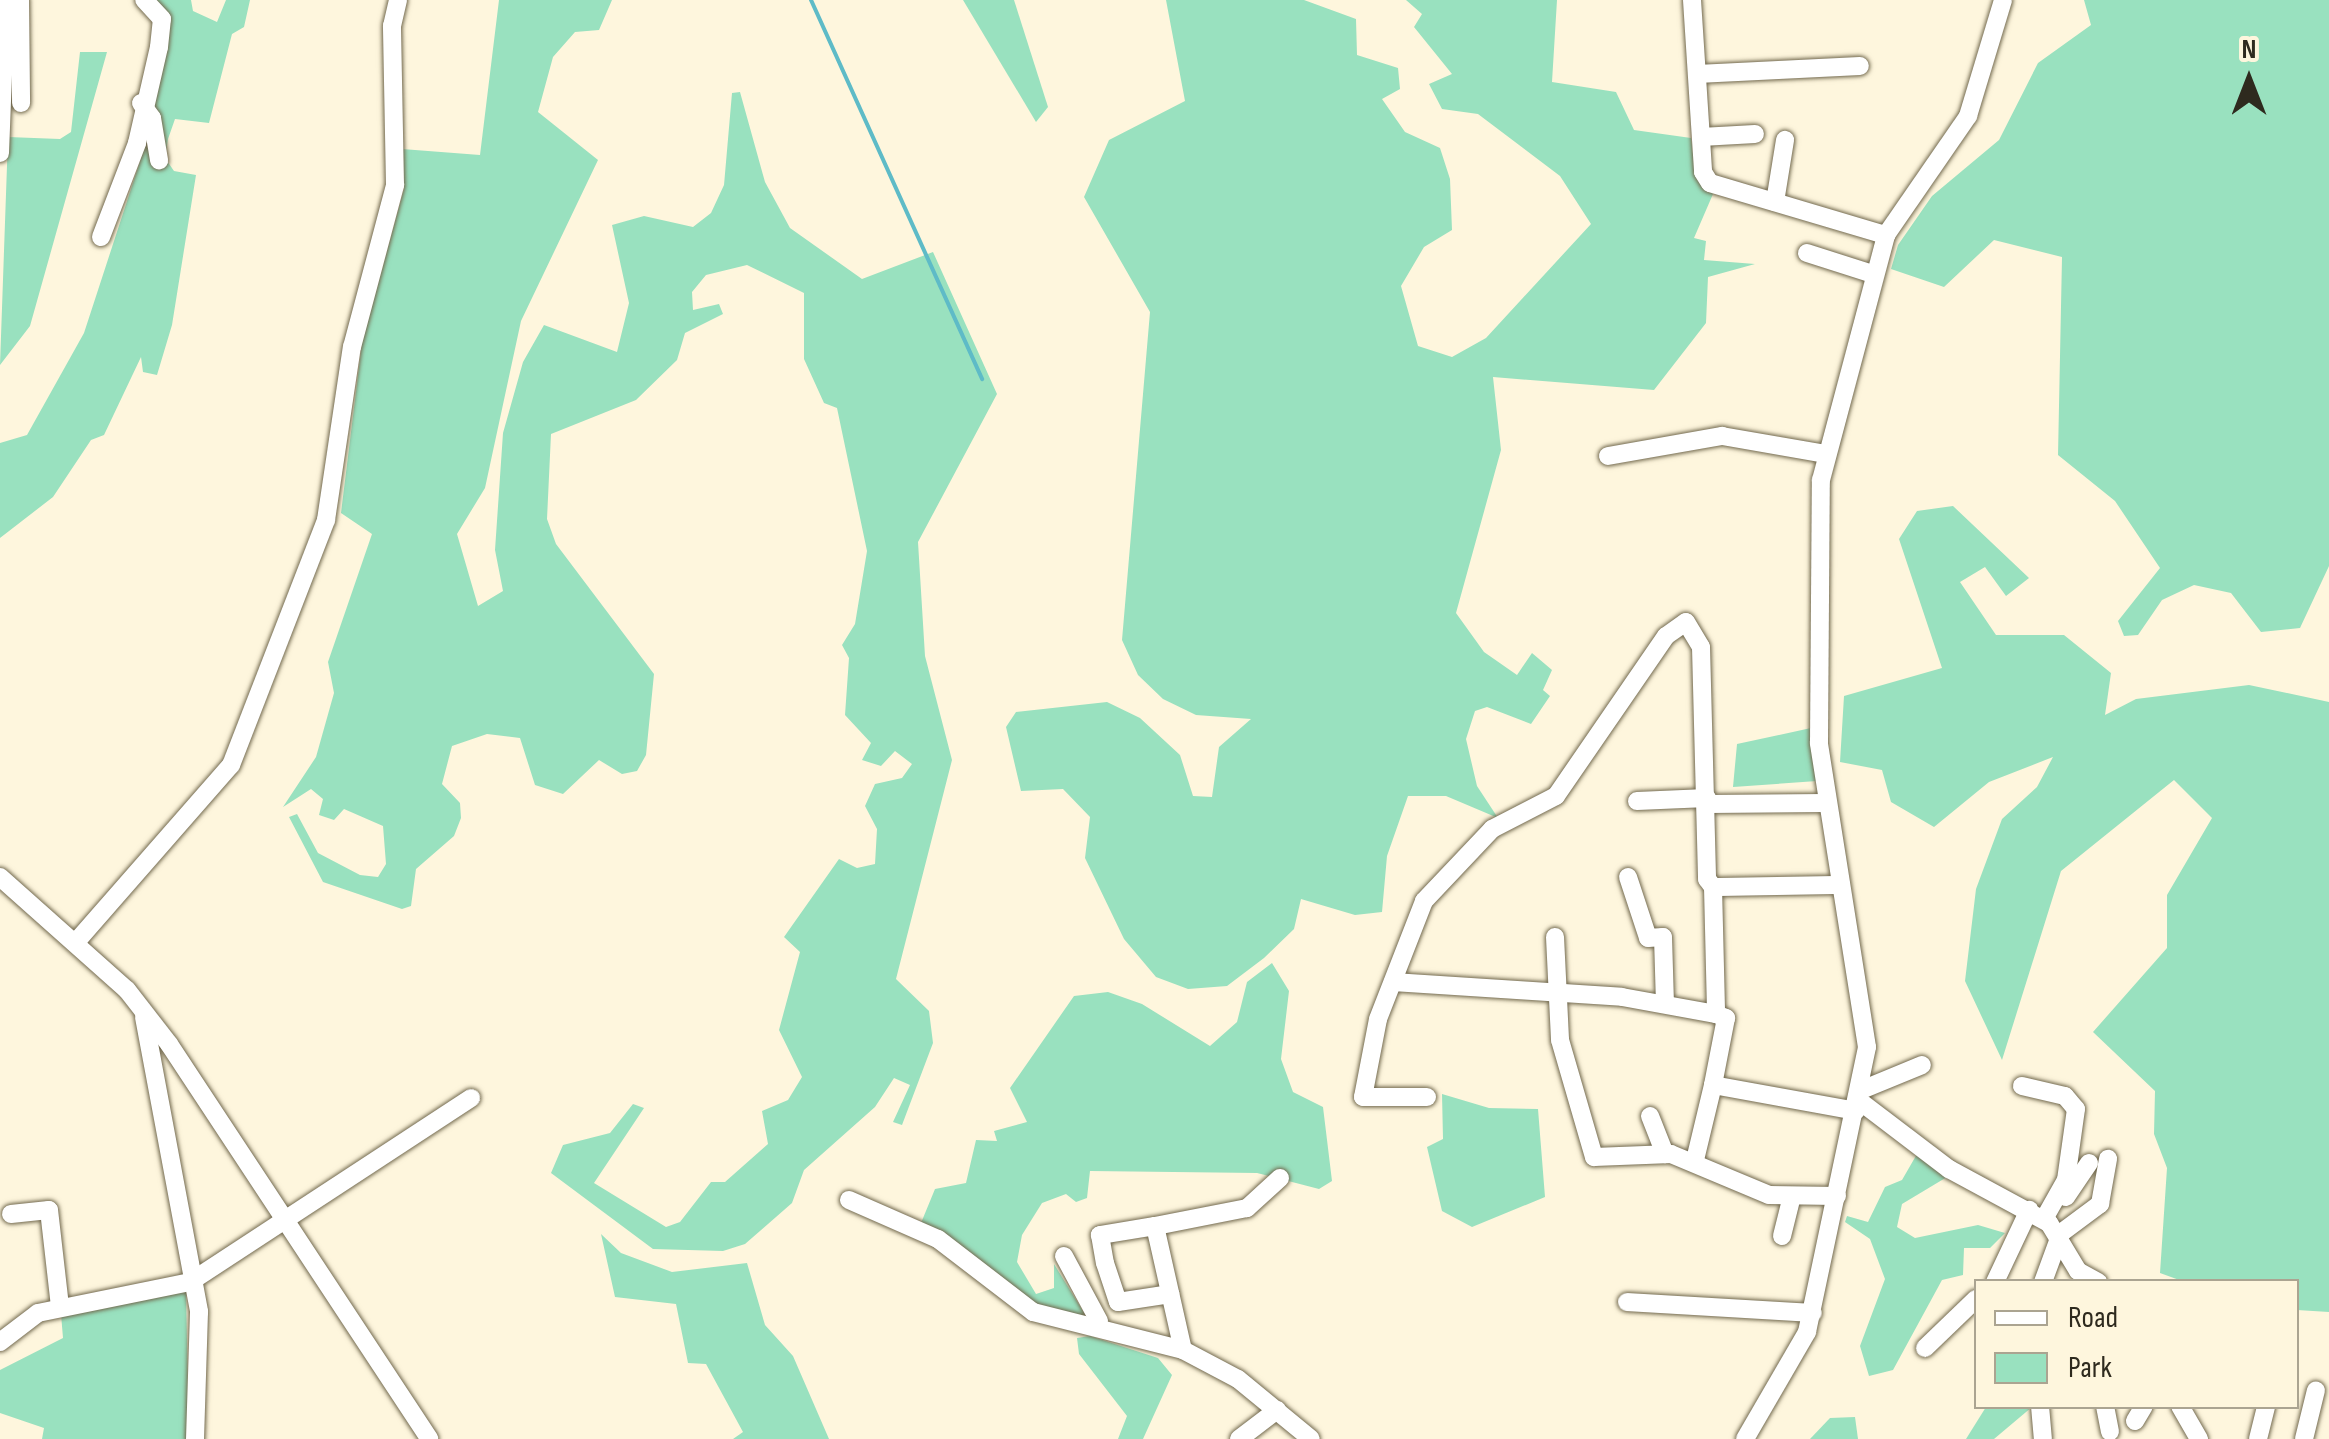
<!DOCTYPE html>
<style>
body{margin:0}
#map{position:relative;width:2329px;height:1439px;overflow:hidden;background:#fef6dd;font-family:"Sofia Sans Condensed",sans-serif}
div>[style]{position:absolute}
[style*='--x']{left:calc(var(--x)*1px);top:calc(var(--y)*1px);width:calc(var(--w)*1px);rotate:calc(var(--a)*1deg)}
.green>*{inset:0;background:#99e1bf}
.stream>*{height:4px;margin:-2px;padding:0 2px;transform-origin:2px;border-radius:2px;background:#5ebbc7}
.roads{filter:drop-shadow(0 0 2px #72694e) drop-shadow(0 0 2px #72694e)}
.minor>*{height:18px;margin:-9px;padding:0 9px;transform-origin:9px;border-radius:9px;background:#fff}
span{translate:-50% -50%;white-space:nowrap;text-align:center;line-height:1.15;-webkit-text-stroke:8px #fef6dd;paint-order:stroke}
.legend{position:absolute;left:1974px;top:1279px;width:325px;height:130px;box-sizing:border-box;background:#fef6dd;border:2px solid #aba491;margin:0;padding:12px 18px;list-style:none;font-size:30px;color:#2e2a1e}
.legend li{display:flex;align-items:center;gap:20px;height:50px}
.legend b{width:50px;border:2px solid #aba491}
.north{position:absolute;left:2199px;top:30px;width:100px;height:100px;-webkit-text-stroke:8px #fef6dd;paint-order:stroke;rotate:0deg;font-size:28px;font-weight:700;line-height:40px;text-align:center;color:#2e2a1e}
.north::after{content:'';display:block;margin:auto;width:35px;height:45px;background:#2e2a1e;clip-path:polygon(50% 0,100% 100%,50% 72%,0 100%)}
</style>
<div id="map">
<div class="green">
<div style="clip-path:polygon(156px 0,191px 0,193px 11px,217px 22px,226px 0,250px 0,244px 27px,232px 34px,209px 123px,175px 119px,168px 139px,165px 158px,174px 171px,196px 175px,172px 325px,157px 375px,143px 372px,141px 357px,104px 435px,91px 440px,53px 497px,0 538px,0 443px,27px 435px,84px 333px,145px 146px,168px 16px)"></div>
<div style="clip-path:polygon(499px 0,612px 0,599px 30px,575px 32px,553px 57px,538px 112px,598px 160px,521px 321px,485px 488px,457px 534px,478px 606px,503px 591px,495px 550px,503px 433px,523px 362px,544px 325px,617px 352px,629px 303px,612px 225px,644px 216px,693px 227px,711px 213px,724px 185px,732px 93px,740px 92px,765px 182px,790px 228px,862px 279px,933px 252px,997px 394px,918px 542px,925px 656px,952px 760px,896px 979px,929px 1011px,933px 1043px,902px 1125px,893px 1122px,910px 1085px,894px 1078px,875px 1107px,804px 1170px,792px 1203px,745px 1244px,723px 1251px,653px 1249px,551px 1173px,563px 1145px,610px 1133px,633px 1104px,644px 1108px,594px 1183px,666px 1227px,680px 1222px,711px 1182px,725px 1182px,768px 1144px,762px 1111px,788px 1100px,802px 1077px,779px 1030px,800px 952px,784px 937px,839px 859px,857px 868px,875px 864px,877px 829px,865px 806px,875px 784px,902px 778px,912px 764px,895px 751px,881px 766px,862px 760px,871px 743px,845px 715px,849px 658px,842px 645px,855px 624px,867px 551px,837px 408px,824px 403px,804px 359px,804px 293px,747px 265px,706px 275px,692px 292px,693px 310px,719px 304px,723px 314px,685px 333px,677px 360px,636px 400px,551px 434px,547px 519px,556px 544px,654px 674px,646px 755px,637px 771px,622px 774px,599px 760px,563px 794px,535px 785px,520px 738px,487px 734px,452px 746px,442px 784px,460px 803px,461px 818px,454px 836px,416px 869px,411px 906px,402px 909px,323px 882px,289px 817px,297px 814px,318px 853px,360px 875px,378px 877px,386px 864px,383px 826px,344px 809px,334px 820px,319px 815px,323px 799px,311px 789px,283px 807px,316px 757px,334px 693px,328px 662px,372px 534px,341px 513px,362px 343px,404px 189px,402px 149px,480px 155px)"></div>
<div style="clip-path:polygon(963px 0,1014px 0,1048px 107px,1036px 122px)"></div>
<div style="clip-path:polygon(1166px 0,1304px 0,1356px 19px,1357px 55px,1398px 68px,1400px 89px,1382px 99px,1405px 132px,1440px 148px,1450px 179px,1452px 230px,1424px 247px,1401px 286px,1418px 346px,1452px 357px,1486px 338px,1591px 224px,1560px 176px,1478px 114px,1442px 109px,1429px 84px,1452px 74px,1414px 27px,1422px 14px,1406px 0,1557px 0,1552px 82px,1616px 92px,1634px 130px,1691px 138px,1696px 177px,1713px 194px,1694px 238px,1706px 241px,1704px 260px,1755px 264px,1708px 277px,1706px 323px,1654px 390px,1493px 377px,1501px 450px,1456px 613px,1484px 652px,1517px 675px,1532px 653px,1552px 670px,1543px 690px,1550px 696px,1531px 724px,1487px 707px,1475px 711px,1466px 739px,1477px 786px,1498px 818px,1446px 796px,1408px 796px,1387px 856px,1382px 912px,1355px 915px,1301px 899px,1294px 929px,1264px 958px,1227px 986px,1188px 989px,1156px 977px,1124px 939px,1085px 858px,1090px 817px,1063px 789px,1021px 791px,1006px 727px,1016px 712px,1107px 702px,1140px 718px,1180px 755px,1193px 796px,1212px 797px,1219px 747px,1251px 719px,1196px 715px,1163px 699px,1138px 675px,1122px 640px,1150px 312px,1084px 197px,1109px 140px,1185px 101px)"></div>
<div style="clip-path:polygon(2084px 0,2329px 0,2329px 566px,2300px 628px,2261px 632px,2231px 593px,2194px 585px,2162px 600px,2138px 635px,2124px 636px,2118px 621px,2160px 568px,2115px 501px,2058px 455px,2062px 257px,1994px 240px,1944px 287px,1891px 269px,1898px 245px,1932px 196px,1999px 140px,2038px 63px,2091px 25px)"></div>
<div style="clip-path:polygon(80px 52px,107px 52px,30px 326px,0 365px,8px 137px,60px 139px,71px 132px)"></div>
<div style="clip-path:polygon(1953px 506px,2029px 578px,2006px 596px,1985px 567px,1960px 582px,1996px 635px,2064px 635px,2111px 673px,2105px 715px,2136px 699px,2249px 685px,2329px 702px,2329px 1312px,2297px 1310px,2296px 1282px,2182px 1281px,2160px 1273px,2167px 1168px,2154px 1134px,2155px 1091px,2093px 1032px,2167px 948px,2167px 895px,2212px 818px,2174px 780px,2061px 871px,2002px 1060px,1965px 981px,1976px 889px,2002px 819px,2037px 787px,2053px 757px,1989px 782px,1934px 827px,1891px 802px,1882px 770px,1840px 762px,1844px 696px,1942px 668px,1899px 539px,1917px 511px)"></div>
<div style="clip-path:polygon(1811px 728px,1817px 781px,1733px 787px,1737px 744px)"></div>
<div style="clip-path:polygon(1272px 963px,1289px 991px,1281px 1059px,1293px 1092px,1323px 1107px,1332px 1181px,1319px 1189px,1257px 1173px,1090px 1171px,1087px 1198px,1076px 1202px,1066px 1194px,1042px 1203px,1022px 1235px,1017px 1262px,1036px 1294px,1054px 1288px,1054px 1264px,1086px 1316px,1079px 1319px,1036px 1308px,921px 1223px,935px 1189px,966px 1183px,976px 1140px,997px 1141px,994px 1131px,1027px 1122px,1010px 1088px,1074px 996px,1108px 992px,1142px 1004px,1210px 1046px,1237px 1022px,1247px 982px)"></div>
<div style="clip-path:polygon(1442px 1094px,1489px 1108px,1538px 1109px,1545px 1197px,1472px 1227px,1442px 1211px,1427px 1147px,1443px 1139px)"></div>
<div style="clip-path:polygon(1917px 1154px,1947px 1177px,1902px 1204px,1897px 1227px,1915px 1238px,1978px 1225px,2005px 1233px,1990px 1248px,1964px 1248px,1963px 1275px,1942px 1280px,1893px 1370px,1869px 1376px,1860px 1346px,1885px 1279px,1870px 1239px,1845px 1222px,1847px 1216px,1868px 1222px,1885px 1187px,1902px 1180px)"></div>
<div style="clip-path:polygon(601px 1234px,621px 1253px,672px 1272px,747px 1263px,765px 1325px,793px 1356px,829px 1439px,733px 1439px,743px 1432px,706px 1364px,688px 1363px,676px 1304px,615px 1297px)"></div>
<div style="clip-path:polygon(186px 1291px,189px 1439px,42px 1439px,44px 1428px,0 1413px,0 1370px,63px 1338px,61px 1314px)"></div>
<div style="clip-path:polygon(1090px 1336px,1158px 1358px,1172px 1375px,1143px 1439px,1118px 1439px,1127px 1416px,1079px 1354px,1077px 1338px)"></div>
<div style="clip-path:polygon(1986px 1407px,2032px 1407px,1994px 1439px,1966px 1439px)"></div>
<div style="clip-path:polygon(1855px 1417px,1858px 1439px,1810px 1439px,1830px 1418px)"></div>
</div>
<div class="stream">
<div style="--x:811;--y:0;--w:416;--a:65.7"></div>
</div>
<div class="roads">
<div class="minor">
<div style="--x:20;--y:0;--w:103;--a:89.4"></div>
<div style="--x:1692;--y:0;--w:172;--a:86.3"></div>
<div style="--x:1703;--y:172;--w:13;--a:58"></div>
<div style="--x:1710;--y:183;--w:184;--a:16.5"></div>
<div style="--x:1697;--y:74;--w:163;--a:-2.8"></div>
<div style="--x:141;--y:103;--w:19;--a:54"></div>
<div style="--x:152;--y:118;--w:43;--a:80.5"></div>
<div style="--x:1701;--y:137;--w:54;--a:-3.2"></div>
<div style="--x:0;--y:153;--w:153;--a:-87.8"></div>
<div style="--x:1775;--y:202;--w:63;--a:-80.8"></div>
<div style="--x:101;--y:237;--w:101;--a:-69"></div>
<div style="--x:137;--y:143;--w:98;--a:-77.1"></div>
<div style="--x:159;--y:47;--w:28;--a:-84"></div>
<div style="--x:162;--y:19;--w:26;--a:-133"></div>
<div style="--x:1807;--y:253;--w:69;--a:17.7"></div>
<div style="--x:1608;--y:456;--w:116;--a:-10"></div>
<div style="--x:1722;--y:436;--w:106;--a:9.8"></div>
<div style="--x:1637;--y:801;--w:70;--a:-2.5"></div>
<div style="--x:1708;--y:804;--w:117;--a:-0.5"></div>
<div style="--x:0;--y:877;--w:170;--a:41.7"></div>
<div style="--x:127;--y:990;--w:68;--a:52.1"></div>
<div style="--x:169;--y:1044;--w:473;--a:56.6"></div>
<div style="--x:1628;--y:877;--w:64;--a:71.8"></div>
<div style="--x:1648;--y:938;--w:15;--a:-4"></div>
<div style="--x:1663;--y:937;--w:67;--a:88.3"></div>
<div style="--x:1713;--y:887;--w:127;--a:88.6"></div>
<div style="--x:1716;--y:1014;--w:11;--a:22"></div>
<div style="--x:1726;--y:1018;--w:68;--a:101"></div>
<div style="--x:1713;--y:1085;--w:145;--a:10.3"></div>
<div style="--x:1555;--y:937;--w:103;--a:87.2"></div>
<div style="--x:1560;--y:1040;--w:122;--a:73.8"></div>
<div style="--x:1594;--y:1157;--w:77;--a:-2.2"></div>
<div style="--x:1671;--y:1154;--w:106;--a:22.7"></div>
<div style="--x:1769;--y:1195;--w:68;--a:0.8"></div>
<div style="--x:76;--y:942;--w:235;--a:-48.8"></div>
<div style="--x:231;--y:765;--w:263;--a:-68.8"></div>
<div style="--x:326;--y:520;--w:175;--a:-81.5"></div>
<div style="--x:352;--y:347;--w:168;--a:-75.1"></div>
<div style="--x:395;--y:185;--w:159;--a:-91.1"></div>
<div style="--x:392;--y:26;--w:27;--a:-77"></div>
<div style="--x:1393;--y:982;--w:229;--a:3.7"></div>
<div style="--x:1622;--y:997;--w:96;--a:10.3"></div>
<div style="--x:144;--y:1017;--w:300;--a:79.4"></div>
<div style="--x:199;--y:1312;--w:127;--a:91.8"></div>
<div style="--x:2022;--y:1086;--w:44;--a:13.1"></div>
<div style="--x:2065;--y:1096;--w:17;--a:50"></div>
<div style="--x:2076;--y:1109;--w:72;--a:98"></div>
<div style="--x:2066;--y:1180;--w:45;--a:119.4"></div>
<div style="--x:1859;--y:1091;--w:68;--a:-22.4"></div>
<div style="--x:1427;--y:1097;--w:64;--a:180"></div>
<div style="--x:1363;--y:1097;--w:79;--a:-79.1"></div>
<div style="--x:1378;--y:1019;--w:127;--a:-68.7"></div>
<div style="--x:1424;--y:901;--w:99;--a:-46.6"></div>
<div style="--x:1492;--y:829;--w:72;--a:-27.3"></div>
<div style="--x:1556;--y:796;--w:194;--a:-55.5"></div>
<div style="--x:1666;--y:636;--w:24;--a:-35"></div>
<div style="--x:1686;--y:622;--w:29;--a:59"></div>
<div style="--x:1701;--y:647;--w:232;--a:88.5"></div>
<div style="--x:1707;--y:879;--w:10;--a:53"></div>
<div style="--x:1713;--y:887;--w:128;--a:-0.9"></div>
<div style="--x:1857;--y:1099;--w:116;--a:37.3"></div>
<div style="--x:1949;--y:1169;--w:114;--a:28.4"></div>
<div style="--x:2049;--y:1223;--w:56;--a:58.9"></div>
<div style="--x:2078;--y:1271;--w:23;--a:29"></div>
<div style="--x:1650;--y:1116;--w:41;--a:68.5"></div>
<div style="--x:1695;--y:1160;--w:77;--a:-76.5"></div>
<div style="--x:1280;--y:1178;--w:45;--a:137.7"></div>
<div style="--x:1247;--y:1208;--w:94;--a:168.9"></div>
<div style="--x:1155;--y:1226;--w:127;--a:77.3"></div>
<div style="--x:1183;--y:1350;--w:62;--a:27.8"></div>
<div style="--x:1238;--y:1379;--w:94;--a:39.4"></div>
<div style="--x:2066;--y:1197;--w:41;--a:-55.9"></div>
<div style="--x:849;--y:1200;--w:97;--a:23.7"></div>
<div style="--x:938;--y:1239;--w:120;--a:37.5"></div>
<div style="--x:1033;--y:1312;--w:155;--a:14.2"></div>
<div style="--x:11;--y:1214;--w:38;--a:-6"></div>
<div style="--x:49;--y:1210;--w:98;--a:83.5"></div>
<div style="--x:1155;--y:1226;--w:56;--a:170.7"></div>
<div style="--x:1100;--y:1235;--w:28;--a:80"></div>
<div style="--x:1105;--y:1263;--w:41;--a:71.6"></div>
<div style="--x:1118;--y:1302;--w:53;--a:-8.7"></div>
<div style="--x:1782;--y:1236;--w:37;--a:-76"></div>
<div style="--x:1064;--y:1256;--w:74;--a:61.7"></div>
<div style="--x:1995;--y:1282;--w:80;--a:-64.7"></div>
<div style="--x:2043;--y:1282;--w:52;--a:-69.8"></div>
<div style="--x:2061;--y:1233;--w:49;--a:-36.6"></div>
<div style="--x:2100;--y:1204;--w:46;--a:-79.9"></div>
<div style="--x:1627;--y:1302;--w:186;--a:3.4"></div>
<div style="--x:0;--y:1342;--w:48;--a:-37.3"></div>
<div style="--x:38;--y:1313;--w:155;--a:-11.5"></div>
<div style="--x:190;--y:1282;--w:336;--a:-33.2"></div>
<div style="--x:1925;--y:1348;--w:71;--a:-43.9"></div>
<div style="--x:2040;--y:1406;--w:33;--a:85"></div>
<div style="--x:2105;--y:1406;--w:26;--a:79"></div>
<div style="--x:2180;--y:1406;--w:38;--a:60"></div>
<div style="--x:2135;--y:1421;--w:17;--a:-59"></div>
<div style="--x:1239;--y:1439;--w:48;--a:-37.3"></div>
<div style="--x:1745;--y:1439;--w:124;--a:-59.9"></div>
<div style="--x:1807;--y:1332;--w:291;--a:-78.1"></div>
<div style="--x:1867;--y:1047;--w:308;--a:-99"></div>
<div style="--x:1819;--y:743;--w:263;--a:-89.6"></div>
<div style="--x:1821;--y:480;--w:253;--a:-75.1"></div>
<div style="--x:1886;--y:235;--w:145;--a:-55.4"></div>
<div style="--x:1968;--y:116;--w:121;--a:-73.2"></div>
<div style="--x:2258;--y:1439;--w:34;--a:-76"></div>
<div style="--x:2304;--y:1439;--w:50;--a:-76.2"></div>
</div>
</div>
<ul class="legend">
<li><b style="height:12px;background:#fff"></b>Road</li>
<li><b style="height:28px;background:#99e1bf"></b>Park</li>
</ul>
<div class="north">N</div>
</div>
